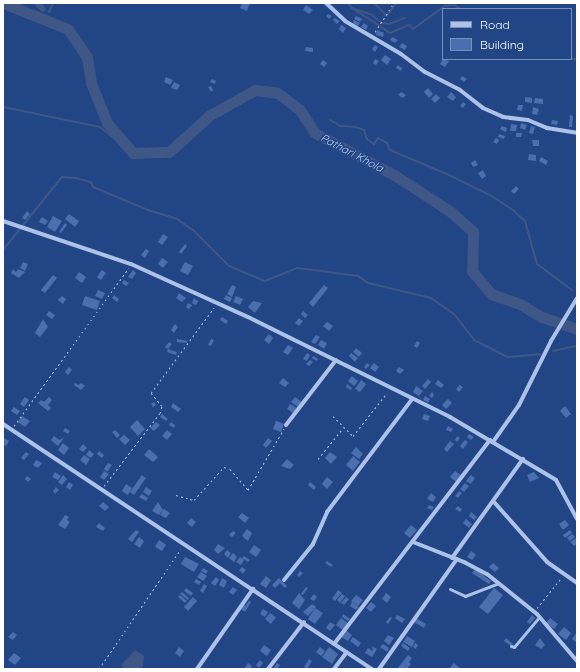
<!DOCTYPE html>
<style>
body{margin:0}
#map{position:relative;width:580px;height:672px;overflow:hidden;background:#224586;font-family:Quicksand,sans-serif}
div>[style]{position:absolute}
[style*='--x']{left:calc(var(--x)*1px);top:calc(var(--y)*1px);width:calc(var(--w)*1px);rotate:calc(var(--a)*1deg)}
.water>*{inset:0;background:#3e5786}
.stream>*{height:2px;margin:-1px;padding:0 1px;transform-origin:1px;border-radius:1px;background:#3e5786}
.canal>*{height:6px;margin:-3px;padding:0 3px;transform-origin:3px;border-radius:3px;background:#3e5786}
.river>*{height:11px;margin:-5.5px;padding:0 5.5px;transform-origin:5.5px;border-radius:5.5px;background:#3e5786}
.building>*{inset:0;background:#4b6eae}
.path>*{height:1px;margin-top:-0.5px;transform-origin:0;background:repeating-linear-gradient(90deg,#acc2e9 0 2px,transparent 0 5px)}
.lane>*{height:3px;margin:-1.5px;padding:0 1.5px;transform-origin:1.5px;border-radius:1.5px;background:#acc2e9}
.street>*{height:4px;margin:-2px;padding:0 2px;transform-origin:2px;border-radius:2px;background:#acc2e9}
span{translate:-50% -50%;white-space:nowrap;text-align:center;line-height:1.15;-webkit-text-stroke:3.5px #224586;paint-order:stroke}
.water-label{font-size:11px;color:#b8cdf0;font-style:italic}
.frame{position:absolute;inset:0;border:4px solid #fff;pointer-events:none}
.legend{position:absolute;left:442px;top:8px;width:130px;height:52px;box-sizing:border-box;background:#224586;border:1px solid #7a8fb6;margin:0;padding:5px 7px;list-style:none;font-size:12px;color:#fff}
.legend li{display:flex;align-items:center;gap:8px;height:20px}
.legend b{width:20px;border:1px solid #7a8fb6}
</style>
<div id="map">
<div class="water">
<div style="clip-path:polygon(135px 650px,144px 656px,143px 666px,140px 669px,124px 669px,121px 665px)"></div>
</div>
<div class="stream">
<div style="--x:348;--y:3;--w:6;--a:51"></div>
<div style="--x:352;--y:8;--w:21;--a:19"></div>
<div style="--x:372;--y:15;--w:13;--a:39"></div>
<div style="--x:382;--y:23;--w:7;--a:8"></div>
<div style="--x:389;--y:24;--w:17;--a:-21"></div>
<div style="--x:374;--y:3;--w:18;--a:45"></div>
<div style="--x:387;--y:16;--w:16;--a:-55"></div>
<div style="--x:352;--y:8;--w:45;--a:33.3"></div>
<div style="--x:390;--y:33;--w:21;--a:-23"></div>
<div style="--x:409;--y:25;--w:6;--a:45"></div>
<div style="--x:413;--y:29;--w:39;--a:-36"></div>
<div style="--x:445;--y:6;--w:9;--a:-6"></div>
<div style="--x:454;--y:5;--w:8;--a:30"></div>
<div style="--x:49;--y:12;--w:10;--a:-66"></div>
<div style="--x:569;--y:59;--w:8;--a:0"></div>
<div style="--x:3;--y:107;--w:99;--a:11.7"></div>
<div style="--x:100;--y:127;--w:42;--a:38.2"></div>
<div style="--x:330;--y:120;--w:13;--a:29"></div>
<div style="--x:341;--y:126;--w:14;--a:4"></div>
<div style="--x:355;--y:127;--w:9;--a:18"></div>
<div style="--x:364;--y:130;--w:9;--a:72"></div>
<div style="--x:367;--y:139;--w:9;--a:36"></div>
<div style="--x:374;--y:144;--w:7;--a:-56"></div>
<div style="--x:378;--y:138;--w:10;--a:29"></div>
<div style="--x:387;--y:143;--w:8;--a:67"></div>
<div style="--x:390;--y:150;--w:64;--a:23"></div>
<div style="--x:449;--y:175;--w:48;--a:26"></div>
<div style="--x:492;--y:196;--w:27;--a:34"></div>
<div style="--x:514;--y:211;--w:15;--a:42"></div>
<div style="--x:525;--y:221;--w:45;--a:74.4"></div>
<div style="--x:537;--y:264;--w:44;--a:36.6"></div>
<div style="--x:3;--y:250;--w:94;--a:-51.1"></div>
<div style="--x:62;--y:177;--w:14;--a:4"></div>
<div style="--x:76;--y:178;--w:16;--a:15"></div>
<div style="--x:91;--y:182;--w:5;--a:68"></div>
<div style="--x:93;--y:187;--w:60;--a:22.7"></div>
<div style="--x:148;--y:210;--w:30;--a:17"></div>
<div style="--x:177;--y:219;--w:21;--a:35"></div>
<div style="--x:194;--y:231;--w:49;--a:45"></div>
<div style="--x:229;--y:266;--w:39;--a:23"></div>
<div style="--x:265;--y:281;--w:35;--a:-22"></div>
<div style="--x:298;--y:268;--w:61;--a:7.6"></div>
<div style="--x:358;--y:276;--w:12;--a:35"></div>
<div style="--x:368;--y:283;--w:65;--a:13.4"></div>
<div style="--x:431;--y:298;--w:28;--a:35"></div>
<div style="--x:454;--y:314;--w:33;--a:52"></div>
<div style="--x:474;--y:340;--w:38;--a:27"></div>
<div style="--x:508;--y:357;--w:32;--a:-5"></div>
<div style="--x:553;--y:351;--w:25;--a:-12"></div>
</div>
<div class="canal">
<div style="--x:37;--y:3;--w:8;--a:45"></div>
</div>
<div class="river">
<div style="--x:3;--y:3;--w:70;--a:21.8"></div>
<div style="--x:68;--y:29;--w:34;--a:56"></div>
<div style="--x:87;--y:57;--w:26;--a:81"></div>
<div style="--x:91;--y:83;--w:43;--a:68.2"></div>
<div style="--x:107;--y:123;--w:40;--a:49"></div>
<div style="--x:133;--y:153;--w:36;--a:-2"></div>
<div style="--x:169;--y:152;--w:55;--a:-42.1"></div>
<div style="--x:210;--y:115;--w:51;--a:-29.1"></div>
<div style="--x:255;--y:90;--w:23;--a:7"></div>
<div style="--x:278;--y:93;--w:28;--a:38"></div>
<div style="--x:300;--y:110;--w:27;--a:57"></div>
<div style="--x:315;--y:133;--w:92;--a:28"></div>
<div style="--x:396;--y:176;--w:66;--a:33.2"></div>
<div style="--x:451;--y:212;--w:30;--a:42"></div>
<div style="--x:473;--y:232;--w:39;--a:91"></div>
<div style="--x:472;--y:271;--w:30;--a:50"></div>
<div style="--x:491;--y:294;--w:31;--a:19"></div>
<div style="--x:520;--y:304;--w:26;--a:31"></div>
<div style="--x:542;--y:317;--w:37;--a:19"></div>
</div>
<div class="building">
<div style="clip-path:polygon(242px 3px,250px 3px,247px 11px,240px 8px)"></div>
<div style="clip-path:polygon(306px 5px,313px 10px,309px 14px,303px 10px)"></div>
<div style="clip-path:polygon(328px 14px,332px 16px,329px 19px,326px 16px)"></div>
<div style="clip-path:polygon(356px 16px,362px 19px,360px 22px,354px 19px)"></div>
<div style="clip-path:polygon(335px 18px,340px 21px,337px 24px,333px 20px)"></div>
<div style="clip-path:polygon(354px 20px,360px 23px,358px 26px,353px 23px)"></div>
<div style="clip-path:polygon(364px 23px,368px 26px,366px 30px,361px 27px)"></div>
<div style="clip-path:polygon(341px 25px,346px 28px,343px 33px,339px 29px)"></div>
<div style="clip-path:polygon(377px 30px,384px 33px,383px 37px,376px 35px)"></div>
<div style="clip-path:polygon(392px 37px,398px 40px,395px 43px,390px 40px)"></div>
<div style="clip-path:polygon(402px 43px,407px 46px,405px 50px,399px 47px)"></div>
<div style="clip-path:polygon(375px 45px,378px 47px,375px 52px,372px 49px)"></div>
<div style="clip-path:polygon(306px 47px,313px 48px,313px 52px,305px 51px)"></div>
<div style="clip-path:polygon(385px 55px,391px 59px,387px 65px,381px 60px)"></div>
<div style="clip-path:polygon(375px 59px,379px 61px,376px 65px,373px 63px)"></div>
<div style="clip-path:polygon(443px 59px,449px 61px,445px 67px,440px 64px)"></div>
<div style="clip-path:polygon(323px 60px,327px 63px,324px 67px,320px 64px)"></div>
<div style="clip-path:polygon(398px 65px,402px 68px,401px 71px,396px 68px)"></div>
<div style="clip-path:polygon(462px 76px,467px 79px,464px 82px,460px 79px)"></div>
<div style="clip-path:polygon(166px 77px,173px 80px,170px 85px,164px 82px)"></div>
<div style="clip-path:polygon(212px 79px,216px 81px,215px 84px,210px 82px)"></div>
<div style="clip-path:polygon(174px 82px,180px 85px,177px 90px,171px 88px)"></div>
<div style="clip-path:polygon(211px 86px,213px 90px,211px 92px,208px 87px)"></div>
<div style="clip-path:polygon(428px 88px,433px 94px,429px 98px,424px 92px)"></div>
<div style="clip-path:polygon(401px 92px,406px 95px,403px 98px,398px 95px)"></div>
<div style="clip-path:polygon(451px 92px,456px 97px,453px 101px,447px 97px)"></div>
<div style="clip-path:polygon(436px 94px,440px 98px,435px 103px,431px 99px)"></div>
<div style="clip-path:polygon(525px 97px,532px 98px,532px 103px,525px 102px)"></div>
<div style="clip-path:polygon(535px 98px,543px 99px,543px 104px,534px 103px)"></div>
<div style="clip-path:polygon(463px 102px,466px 104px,463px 108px,460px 106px)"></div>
<div style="clip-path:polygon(518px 105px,523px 105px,522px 111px,517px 110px)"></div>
<div style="clip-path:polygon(533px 107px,539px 109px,537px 115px,532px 114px)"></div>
<div style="clip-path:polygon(570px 115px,573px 116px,572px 127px,569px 127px)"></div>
<div style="clip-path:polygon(552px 120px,558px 121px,557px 125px,551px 124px)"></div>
<div style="clip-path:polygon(521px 123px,527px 125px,525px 130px,520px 128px)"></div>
<div style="clip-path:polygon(511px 124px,517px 125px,516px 131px,510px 131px)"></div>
<div style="clip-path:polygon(502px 126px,507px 128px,506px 132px,500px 129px)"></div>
<div style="clip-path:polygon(531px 126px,535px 127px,533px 134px,529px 133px)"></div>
<div style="clip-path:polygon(516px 133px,522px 133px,521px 137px,516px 137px)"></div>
<div style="clip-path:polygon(499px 134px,505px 136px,504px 139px,498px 137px)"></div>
<div style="clip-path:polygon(496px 138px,499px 140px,497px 144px,493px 142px)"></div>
<div style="clip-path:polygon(532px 140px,539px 140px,539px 146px,533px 146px)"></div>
<div style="clip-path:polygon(529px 154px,536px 155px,536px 161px,528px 160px)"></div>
<div style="clip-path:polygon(541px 157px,548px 161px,546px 165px,539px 161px)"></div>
<div style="clip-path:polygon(475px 160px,478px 165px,473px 167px,471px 163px)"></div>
<div style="clip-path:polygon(483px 170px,486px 176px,482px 179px,478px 173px)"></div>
<div style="clip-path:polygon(516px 186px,519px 189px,514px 194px,511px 191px)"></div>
<div style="clip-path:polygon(27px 211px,30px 214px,25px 220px,22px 218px)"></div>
<div style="clip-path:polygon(69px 214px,79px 221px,75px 227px,65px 219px)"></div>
<div style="clip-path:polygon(53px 216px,62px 221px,55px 232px,47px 227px)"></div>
<div style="clip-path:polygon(42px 217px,48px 221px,45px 225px,39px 222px)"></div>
<div style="clip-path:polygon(65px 223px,67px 225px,61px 233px,59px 232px)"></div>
<div style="clip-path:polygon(163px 234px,168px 237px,162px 245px,158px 242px)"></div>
<div style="clip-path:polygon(185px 244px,187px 246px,181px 254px,179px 252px)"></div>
<div style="clip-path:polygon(146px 249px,149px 251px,145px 258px,141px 255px)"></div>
<div style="clip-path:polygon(162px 258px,168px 262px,163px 268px,158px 264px)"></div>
<div style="clip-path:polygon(23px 262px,28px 264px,25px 271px,20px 268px)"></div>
<div style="clip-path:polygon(185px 262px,193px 266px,188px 275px,180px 271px)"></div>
<div style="clip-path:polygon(13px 269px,16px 272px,18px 269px,25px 272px,19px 278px,11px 273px)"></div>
<div style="clip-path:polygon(102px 270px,106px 273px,101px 280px,97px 277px)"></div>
<div style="clip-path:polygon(133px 270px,136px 273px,132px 279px,128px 277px)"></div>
<div style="clip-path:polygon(79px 272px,86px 277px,82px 283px,75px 278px)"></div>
<div style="clip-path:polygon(53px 275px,57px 278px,45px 293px,41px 290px)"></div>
<div style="clip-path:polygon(124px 280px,129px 283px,126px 286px,122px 283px)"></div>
<div style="clip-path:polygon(232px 285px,236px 287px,232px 297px,227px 294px)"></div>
<div style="clip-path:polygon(324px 285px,328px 288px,313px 307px,309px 303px)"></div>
<div style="clip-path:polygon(98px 290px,105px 293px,102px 299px,95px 296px)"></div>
<div style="clip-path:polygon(179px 293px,186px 298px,182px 302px,176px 298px)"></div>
<div style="clip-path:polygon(114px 295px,119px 299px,117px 302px,112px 298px)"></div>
<div style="clip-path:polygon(226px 295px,232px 298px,230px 302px,224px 299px)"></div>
<div style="clip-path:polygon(62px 296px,66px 299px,63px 304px,58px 300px)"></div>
<div style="clip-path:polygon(85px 296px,100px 301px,97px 310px,82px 305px)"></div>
<div style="clip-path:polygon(236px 296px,243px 299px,240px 305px,233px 302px)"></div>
<div style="clip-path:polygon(194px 298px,198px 301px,196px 305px,192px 303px)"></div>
<div style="clip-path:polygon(253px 301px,262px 303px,255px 313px,248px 307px)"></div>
<div style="clip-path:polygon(188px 303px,192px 305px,189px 309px,186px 307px)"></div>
<div style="clip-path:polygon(49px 311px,55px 315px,52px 319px,46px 315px)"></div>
<div style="clip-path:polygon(303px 311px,308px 315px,305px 318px,301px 314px)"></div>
<div style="clip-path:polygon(222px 317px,228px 321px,226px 324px,220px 320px)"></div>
<div style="clip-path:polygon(299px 318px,303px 321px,299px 326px,295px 323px)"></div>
<div style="clip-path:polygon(43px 319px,48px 327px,40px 337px,35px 333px)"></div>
<div style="clip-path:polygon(327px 322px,333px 326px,329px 331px,323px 326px)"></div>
<div style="clip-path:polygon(175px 324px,178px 327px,174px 333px,171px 330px)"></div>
<div style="clip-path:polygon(269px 334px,273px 338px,269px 344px,264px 340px)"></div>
<div style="clip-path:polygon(316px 335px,320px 337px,315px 344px,311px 342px)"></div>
<div style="clip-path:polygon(177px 339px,187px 341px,187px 343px,177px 342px)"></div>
<div style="clip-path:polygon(211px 339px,214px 340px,211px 346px,208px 345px)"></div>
<div style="clip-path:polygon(321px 340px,327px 343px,324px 349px,318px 345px)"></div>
<div style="clip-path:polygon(417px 341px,420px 343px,417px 348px,414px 346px)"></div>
<div style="clip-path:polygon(169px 342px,172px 344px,168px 349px,177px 352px,176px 355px,167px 352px,168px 349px,165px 347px)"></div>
<div style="clip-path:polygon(288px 345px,293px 348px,288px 355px,283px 352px)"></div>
<div style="clip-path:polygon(356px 348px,362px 353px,359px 357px,353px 352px)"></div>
<div style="clip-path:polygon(307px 353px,310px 355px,307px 361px,303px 359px)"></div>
<div style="clip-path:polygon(351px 353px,358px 358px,355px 362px,349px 356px)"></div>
<div style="clip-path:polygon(313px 356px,318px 359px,317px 361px,312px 358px)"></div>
<div style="clip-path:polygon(310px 360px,313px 362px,309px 366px,306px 364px)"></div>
<div style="clip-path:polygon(367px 363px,370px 365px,366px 369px,364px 367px)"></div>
<div style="clip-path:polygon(374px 363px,379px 367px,375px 372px,370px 368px)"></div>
<div style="clip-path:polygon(69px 367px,72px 370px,68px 375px,65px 372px)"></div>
<div style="clip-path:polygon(399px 367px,404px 370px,400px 374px,396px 371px)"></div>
<div style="clip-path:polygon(352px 376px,358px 381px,354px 386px,348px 381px)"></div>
<div style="clip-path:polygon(283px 378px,289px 383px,285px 387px,279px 383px)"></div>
<div style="clip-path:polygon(428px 379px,431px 382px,425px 389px,422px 386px)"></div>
<div style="clip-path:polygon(361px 380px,366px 384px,360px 392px,355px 389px)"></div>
<div style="clip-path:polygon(438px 380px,444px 385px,441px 388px,435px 384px)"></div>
<div style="clip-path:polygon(75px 383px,79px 385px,81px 383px,85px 386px,81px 390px,74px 385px)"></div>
<div style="clip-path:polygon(347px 384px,352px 388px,351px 390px,346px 387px)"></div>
<div style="clip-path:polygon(460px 385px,463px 387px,459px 392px,456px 389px)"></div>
<div style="clip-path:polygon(416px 386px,423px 391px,419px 396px,413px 392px)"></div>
<div style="clip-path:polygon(432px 392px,434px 395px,432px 398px,429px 396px)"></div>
<div style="clip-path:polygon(425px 396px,430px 399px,428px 403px,423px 400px)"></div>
<div style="clip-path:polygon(25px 397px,29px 400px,24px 407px,20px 404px)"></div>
<div style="clip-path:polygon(49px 397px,52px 400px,48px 405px,51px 408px,48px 411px,38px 403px,41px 400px,44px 402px)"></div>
<div style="clip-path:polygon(295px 397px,302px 402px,298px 407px,291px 402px)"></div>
<div style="clip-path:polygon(448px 399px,452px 403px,446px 409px,442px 405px)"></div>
<div style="clip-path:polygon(154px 402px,156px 405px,153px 407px,151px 404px)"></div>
<div style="clip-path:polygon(173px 403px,181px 409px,178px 412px,171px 407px)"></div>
<div style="clip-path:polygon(290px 404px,297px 408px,293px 413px,287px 409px)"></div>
<div style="clip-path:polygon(565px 406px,571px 414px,566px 418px,560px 411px)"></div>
<div style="clip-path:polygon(14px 407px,20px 411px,17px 415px,11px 411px)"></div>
<div style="clip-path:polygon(162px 414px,168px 419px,166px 421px,160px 417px)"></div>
<div style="clip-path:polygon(424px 414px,430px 416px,428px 421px,422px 419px)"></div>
<div style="clip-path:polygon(22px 416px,30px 421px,25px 427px,18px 422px)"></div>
<div style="clip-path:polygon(137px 420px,145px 429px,138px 436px,130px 427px)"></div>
<div style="clip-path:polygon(276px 421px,284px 424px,281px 432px,273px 429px)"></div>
<div style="clip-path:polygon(156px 422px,160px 425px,154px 431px,150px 428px)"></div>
<div style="clip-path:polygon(171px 422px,175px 425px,174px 428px,169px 425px)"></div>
<div style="clip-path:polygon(448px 426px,453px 429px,451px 432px,446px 430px)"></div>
<div style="clip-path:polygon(65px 428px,70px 431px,68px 434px,63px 431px)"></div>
<div style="clip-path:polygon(115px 430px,120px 435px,117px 438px,112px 432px)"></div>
<div style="clip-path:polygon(167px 430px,172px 434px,167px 440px,162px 436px)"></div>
<div style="clip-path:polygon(469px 434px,474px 437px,471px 440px,467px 437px)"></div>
<div style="clip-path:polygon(124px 435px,130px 440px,125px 445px,119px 439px)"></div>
<div style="clip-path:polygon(54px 436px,59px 440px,64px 438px,58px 446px,51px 440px)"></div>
<div style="clip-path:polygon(457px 436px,460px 438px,457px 442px,455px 440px)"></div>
<div style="clip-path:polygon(4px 438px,9px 441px,6px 446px,3px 444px)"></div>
<div style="clip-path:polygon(268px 438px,272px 441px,266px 448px,263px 445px)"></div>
<div style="clip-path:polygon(465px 440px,468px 442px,463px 449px,460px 446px)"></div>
<div style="clip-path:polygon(450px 441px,454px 444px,447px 452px,444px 449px)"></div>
<div style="clip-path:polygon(63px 443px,69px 448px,64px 455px,58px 450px)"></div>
<div style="clip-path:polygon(83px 444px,87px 448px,83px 452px,79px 449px)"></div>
<div style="clip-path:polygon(356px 447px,363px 454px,359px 459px,351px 453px)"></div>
<div style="clip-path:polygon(149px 449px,158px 457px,153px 462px,144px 455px)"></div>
<div style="clip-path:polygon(89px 450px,94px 454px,91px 458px,86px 455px)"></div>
<div style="clip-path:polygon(99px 451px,104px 455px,102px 458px,97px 454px)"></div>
<div style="clip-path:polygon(26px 452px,29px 454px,24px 460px,21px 458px)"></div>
<div style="clip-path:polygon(330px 452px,337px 457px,331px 464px,325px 458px)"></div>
<div style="clip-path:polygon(84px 455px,90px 459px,86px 465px,80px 460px)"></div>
<div style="clip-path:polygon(353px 456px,360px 462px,353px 471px,346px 465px)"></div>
<div style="clip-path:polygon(287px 459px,294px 465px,290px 469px,281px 466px)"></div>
<div style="clip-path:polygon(36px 460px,42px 463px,38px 468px,33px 465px)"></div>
<div style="clip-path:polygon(108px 463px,112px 465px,107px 472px,104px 469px)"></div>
<div style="clip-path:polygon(104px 471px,109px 474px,104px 480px,100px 477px)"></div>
<div style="clip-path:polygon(455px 471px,461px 475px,456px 482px,450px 477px)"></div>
<div style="clip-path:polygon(55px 472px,61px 476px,58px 480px,52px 477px)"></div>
<div style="clip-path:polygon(534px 472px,539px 478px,530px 482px,527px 475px)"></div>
<div style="clip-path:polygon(63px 475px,67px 479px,62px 485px,58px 482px)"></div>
<div style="clip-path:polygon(142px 475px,146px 478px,134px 495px,130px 492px)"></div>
<div style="clip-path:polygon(471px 475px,475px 478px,471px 484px,466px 481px)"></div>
<div style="clip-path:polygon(27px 476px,31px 479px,28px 482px,25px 479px)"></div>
<div style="clip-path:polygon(327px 477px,333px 482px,327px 489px,322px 484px)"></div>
<div style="clip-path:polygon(69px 482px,73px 485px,70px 490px,66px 487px)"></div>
<div style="clip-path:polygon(310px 482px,316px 487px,314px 490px,308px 485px)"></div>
<div style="clip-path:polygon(465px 483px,469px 486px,464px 492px,460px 489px)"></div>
<div style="clip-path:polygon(126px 484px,132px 488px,128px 495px,122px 491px)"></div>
<div style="clip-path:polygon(56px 487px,59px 490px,55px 494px,53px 491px)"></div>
<div style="clip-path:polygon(146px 487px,152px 491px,149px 496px,143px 492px)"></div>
<div style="clip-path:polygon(459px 491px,462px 493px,458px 498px,455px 496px)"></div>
<div style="clip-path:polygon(431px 493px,436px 497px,433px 502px,427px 499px)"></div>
<div style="clip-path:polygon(142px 494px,148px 498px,146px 501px,139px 497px)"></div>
<div style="clip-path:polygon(103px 502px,109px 507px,105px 511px,99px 506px)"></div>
<div style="clip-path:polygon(158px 502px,163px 510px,159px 515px,152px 511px)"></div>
<div style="clip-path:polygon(429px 505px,434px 507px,432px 510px,427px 508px)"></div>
<div style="clip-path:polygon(458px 506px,462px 509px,460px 512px,455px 509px)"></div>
<div style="clip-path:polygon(164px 509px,170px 513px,166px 518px,160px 515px)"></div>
<div style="clip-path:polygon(471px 512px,477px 517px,474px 520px,469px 516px)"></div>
<div style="clip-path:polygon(242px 513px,249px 518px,245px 523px,238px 517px)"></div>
<div style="clip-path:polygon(65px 515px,69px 517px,67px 520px,70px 522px,65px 529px,58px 525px)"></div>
<div style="clip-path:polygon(191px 518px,196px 522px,192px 527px,187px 523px)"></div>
<div style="clip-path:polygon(466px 519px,472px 524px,469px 528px,463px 523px)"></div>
<div style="clip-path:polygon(565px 520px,569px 525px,563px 530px,559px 524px)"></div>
<div style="clip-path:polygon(99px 523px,105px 528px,103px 531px,96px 527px)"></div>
<div style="clip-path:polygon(411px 525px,417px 530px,410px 538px,404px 533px)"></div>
<div style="clip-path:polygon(247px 529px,252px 533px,248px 541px,242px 536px)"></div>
<div style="clip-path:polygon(136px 530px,139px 532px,132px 542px,128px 539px)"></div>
<div style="clip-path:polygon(570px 530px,572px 533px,565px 538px,563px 535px)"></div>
<div style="clip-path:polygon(233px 531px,236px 533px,232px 537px,229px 535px)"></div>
<div style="clip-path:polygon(572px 534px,575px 537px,570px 541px,567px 538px)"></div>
<div style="clip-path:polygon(139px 537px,144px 541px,140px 548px,134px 544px)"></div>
<div style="clip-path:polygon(576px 538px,577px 544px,574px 546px,570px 542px)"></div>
<div style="clip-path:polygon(159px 540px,166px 545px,162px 551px,155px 547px)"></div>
<div style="clip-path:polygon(218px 544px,225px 548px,218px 554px,214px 550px)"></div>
<div style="clip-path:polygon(254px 545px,261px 550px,256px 557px,249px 552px)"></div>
<div style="clip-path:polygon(227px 550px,231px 553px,228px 558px,224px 554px)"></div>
<div style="clip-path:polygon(471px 551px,476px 555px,472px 560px,467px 557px)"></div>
<div style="clip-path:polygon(233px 553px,237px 557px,234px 562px,229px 558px)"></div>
<div style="clip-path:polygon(244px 556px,250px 560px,248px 562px,242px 558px)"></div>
<div style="clip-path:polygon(185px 557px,199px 564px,194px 572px,181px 564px)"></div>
<div style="clip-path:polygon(240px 557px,244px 560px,241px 565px,236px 562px)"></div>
<div style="clip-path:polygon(327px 561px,333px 565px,331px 567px,325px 563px)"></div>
<div style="clip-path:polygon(493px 563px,499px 568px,495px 572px,489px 567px)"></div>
<div style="clip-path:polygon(242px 567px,246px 570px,243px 574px,239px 570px)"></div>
<div style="clip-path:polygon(203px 568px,208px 571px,206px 574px,201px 571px)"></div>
<div style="clip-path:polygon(475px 569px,491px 581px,489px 584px,472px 573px)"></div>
<div style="clip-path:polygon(300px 571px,303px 573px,299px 577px,297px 575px)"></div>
<div style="clip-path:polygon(201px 572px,207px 576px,203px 581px,197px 577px)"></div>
<div style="clip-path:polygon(266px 576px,271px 580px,266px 588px,260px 584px)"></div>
<div style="clip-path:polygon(216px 577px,219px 580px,215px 586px,211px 583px)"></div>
<div style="clip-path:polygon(222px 578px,227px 581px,224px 588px,219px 585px)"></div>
<div style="clip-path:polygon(279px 578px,287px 586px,285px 588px,280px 583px,275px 588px,272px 585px)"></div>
<div style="clip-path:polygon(196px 579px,201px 582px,199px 585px,194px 582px)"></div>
<div style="clip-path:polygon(204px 584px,207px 586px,203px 593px,200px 591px)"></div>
<div style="clip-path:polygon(233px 587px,237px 590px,233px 595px,229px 592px)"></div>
<div style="clip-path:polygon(306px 587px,308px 588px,303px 595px,301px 594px)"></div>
<div style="clip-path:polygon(186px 588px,193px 593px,191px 596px,184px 591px)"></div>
<div style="clip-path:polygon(494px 588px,503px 595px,488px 614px,479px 607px)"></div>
<div style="clip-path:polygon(338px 590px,342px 593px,335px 601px,332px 599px)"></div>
<div style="clip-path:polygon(182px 592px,189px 598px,188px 600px,180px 594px)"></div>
<div style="clip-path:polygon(299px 593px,305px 600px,299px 609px,292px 603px)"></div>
<div style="clip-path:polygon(386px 593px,391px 597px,387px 603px,382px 599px)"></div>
<div style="clip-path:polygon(314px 594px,317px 597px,314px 601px,310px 599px)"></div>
<div style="clip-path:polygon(342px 594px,345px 596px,340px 603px,337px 600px)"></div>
<div style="clip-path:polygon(180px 595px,187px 601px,185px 603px,178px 597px)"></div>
<div style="clip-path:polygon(356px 595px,363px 600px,358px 606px,351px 601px)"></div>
<div style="clip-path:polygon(193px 597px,197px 601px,188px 611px,184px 607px)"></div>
<div style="clip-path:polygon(346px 597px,349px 599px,344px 605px,341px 603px)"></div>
<div style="clip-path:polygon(249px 601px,251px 602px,245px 612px,239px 608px,243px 602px,245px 606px)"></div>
<div style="clip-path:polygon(352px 602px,359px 607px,356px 610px,350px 606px)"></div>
<div style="clip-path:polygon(371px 602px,376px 606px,371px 612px,366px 608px)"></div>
<div style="clip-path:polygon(312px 604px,316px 607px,308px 616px,303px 612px)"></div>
<div style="clip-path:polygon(315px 608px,323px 613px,315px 624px,308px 619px)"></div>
<div style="clip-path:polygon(263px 609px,268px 612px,265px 617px,260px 614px)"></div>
<div style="clip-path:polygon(270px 613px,276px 617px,271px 624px,265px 619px)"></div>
<div style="clip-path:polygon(343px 614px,350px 619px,348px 621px,342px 617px)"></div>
<div style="clip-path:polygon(397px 615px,405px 619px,402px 623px,395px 618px)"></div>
<div style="clip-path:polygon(532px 615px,535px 618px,530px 624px,527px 622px)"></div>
<div style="clip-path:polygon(390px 617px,392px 618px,388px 624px,386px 622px)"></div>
<div style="clip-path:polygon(341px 618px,348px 623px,343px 630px,336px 625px)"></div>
<div style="clip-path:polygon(416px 618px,426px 624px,424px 628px,414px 622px)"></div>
<div style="clip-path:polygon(550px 618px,558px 624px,554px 629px,546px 623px)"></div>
<div style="clip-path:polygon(330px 622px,335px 625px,330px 631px,326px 628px)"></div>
<div style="clip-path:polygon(564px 627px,571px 633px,566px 640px,558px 634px)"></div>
<div style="clip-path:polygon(346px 630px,352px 635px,348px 641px,341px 637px)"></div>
<div style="clip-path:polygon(13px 632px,17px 635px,13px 640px,8px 637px)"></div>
<div style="clip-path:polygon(577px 632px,577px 643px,572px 639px)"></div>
<div style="clip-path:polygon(388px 635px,394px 638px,389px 645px,384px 641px)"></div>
<div style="clip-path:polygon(407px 636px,415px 641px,412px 647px,403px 642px)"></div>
<div style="clip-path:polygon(353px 637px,361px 643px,358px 647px,350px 641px)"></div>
<div style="clip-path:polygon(506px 638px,513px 644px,511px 646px,504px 641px)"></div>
<div style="clip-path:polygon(540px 638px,545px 645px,541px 649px,535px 645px)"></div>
<div style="clip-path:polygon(403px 643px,410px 648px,408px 651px,401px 646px)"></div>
<div style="clip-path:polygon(415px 643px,418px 645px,416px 649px,413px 647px)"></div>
<div style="clip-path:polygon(383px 644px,389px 648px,387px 652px,380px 647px)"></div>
<div style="clip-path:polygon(264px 645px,271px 650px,267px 656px,260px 651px)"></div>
<div style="clip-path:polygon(372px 646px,377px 649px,372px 657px,365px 653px,368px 648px,373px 651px)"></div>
<div style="clip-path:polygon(179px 647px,184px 651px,180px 657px,175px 653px)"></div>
<div style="clip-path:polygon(320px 647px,325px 651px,321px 656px,316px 652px)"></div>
<div style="clip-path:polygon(329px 647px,338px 654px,332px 664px,322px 657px)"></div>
<div style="clip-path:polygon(14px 653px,21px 658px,15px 665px,8px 660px)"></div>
<div style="clip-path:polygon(408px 655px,412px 658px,409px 662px,411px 664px,407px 669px,397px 669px)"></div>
<div style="clip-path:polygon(309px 659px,312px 661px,307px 669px,304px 667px)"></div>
<div style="clip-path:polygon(260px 660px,263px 663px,259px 668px,256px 665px)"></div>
<div style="clip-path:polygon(248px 663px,252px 666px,250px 669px,244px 669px)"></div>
<div style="clip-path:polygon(277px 663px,280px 665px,277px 669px,274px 667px)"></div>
<div style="clip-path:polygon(454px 663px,461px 669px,449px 669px)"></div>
</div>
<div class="path">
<div style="--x:375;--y:32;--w:35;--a:-57"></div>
<div style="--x:333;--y:416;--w:28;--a:45"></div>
<div style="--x:353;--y:436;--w:55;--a:-51.7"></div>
<div style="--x:14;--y:426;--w:195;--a:-54"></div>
<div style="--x:318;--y:459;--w:40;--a:-51"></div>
<div style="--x:104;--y:486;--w:92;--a:-52.5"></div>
<div style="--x:160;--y:413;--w:7;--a:-74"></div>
<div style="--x:162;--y:406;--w:17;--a:-130"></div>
<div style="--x:151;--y:393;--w:106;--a:-53.5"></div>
<div style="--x:176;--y:495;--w:19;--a:16"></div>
<div style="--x:194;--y:500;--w:45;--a:-47.7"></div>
<div style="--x:224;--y:467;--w:6;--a:18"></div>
<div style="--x:230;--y:469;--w:28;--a:49"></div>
<div style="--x:248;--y:490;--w:71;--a:-59.5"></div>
<div style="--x:537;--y:608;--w:38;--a:-51"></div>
<div style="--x:99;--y:669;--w:145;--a:-55.7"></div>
</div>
<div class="lane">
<div style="--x:450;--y:589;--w:17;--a:25"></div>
<div style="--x:465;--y:596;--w:36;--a:-21"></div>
<div style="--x:511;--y:646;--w:3;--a:18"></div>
<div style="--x:514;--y:647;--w:39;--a:-50"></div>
</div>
<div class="street">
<div style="--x:326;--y:3;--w:26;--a:43"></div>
<div style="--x:345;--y:21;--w:65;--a:30.5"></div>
<div style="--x:401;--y:54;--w:30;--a:37"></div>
<div style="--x:425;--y:72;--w:39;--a:27"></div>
<div style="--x:460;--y:90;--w:29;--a:38"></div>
<div style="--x:483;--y:108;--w:22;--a:24"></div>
<div style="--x:503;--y:117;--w:25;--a:7"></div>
<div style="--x:528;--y:120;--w:21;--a:23"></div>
<div style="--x:547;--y:128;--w:30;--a:9"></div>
<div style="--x:3;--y:221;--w:135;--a:18.6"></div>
<div style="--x:131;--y:264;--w:128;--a:24.4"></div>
<div style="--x:248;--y:317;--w:225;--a:26.3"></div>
<div style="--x:450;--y:417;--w:123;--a:30.7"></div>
<div style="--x:556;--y:480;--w:44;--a:61.7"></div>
<div style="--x:3;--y:424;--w:443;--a:33.6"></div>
<div style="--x:286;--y:425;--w:82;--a:-52.4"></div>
<div style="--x:493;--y:442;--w:45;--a:-54.9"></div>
<div style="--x:519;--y:405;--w:72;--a:-63.4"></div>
<div style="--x:551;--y:341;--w:50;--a:-58.8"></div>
<div style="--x:494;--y:502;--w:80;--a:48.5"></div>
<div style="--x:547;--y:562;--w:37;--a:35"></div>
<div style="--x:413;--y:542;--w:55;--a:21.4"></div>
<div style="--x:464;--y:562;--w:26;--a:28"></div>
<div style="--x:487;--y:574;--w:64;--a:38.7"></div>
<div style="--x:537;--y:614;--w:62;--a:49.6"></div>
<div style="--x:452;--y:558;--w:122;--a:-54.4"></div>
<div style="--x:284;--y:580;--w:46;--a:-51.1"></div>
<div style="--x:313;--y:544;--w:35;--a:-66"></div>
<div style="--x:327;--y:512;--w:141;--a:-53"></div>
<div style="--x:334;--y:644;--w:257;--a:-52.6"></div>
<div style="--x:197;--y:669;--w:98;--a:-55"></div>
<div style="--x:268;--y:669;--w:59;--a:-52.5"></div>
<div style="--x:334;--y:669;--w:21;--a:-53"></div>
<div style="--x:379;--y:669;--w:135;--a:-54.7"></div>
</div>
<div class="water-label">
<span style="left:352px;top:153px;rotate:28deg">Pathari Khola</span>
</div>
<div class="frame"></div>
<ul class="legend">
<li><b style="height:5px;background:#acc2e9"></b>Road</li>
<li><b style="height:11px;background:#4b6eae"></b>Building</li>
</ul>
</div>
